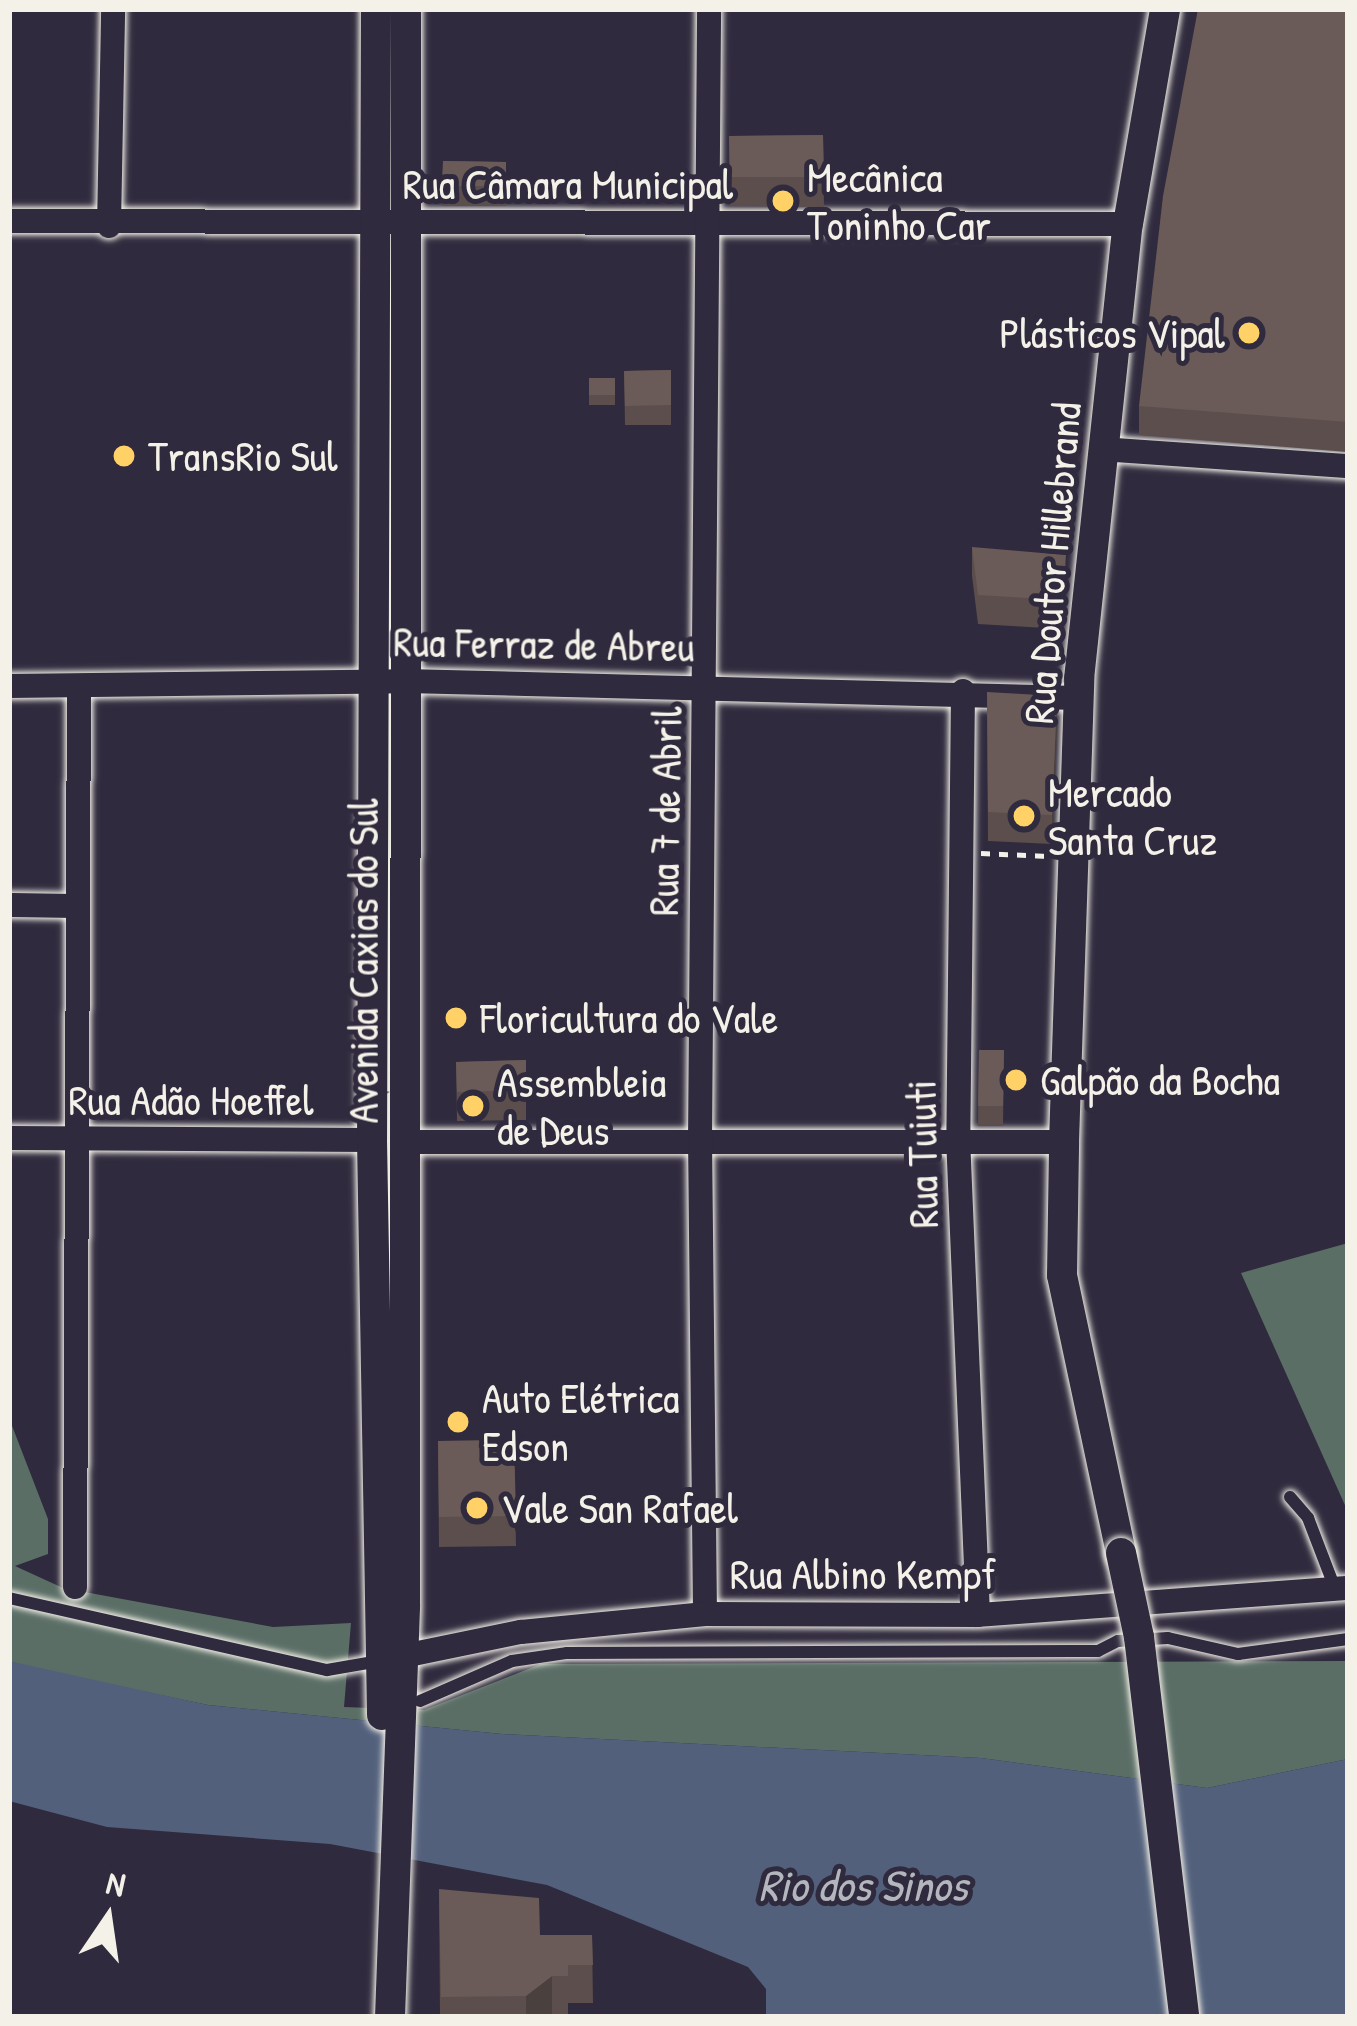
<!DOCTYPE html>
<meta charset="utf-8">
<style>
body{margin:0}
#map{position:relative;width:1357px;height:2026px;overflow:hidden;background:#2f2a3d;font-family:"Patrick Hand",sans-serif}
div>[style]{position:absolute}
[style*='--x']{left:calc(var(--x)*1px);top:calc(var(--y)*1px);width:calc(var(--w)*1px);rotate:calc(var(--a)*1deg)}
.green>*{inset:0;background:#5a6e66}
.water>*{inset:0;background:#52607c}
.path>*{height:4.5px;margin-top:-2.25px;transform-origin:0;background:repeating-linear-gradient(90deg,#f4f1e8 0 9px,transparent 0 18px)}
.roads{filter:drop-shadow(0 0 3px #f4f1e8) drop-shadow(0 0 3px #f4f1e8)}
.service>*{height:12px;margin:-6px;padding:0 6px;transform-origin:6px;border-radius:6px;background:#2f2a3d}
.minor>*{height:24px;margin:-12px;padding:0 12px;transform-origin:12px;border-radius:12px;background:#2f2a3d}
.tertiary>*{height:30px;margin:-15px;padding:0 15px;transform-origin:15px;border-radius:15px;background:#2f2a3d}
.bridges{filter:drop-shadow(0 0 3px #f4f1e8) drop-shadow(0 0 3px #f4f1e8)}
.tertiary-bridge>*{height:30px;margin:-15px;padding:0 15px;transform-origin:15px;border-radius:15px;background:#2f2a3d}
.wall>*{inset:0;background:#5b4e4c}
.shaded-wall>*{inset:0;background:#4a403e}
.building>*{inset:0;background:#6a5b58}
.dots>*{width:33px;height:33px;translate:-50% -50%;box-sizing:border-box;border:6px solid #2f2a3d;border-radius:50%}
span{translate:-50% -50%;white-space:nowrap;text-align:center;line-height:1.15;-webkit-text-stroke:10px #2f2a3d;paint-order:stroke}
.poi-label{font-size:42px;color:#f4f1e8}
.left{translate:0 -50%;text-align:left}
.right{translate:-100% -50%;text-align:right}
.street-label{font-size:42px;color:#f4f1e8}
.water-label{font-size:45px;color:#b3b7bd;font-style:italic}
.frame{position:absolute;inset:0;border:12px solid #f4f1e8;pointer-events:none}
.north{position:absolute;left:48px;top:1858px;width:120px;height:120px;-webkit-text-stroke:9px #2f2a3d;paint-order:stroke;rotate:13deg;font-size:33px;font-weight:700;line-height:48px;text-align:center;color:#f4f1e8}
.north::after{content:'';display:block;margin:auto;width:42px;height:54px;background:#f4f1e8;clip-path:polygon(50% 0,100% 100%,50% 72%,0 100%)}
</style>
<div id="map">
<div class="green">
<div style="clip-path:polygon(1348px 1243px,1348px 1512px,1241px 1273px)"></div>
<div style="clip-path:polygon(9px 1418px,48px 1519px,48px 1554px,15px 1566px,63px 1588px,273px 1627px,351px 1623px,344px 1707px,424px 1710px,541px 1664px,1348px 1661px,1348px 1759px,1207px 1788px,981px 1758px,502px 1734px,208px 1705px,33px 1668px,9px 1661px)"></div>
</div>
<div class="water">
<div style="clip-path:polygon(9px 1661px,208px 1705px,502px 1734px,981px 1758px,1207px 1788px,1348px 1759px,1348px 2017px,766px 2017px,766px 1989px,748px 1967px,547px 1885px,330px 1844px,107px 1827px,9px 1801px)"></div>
</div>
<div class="path">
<div style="--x:981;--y:853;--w:67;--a:2.6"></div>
</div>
<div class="roads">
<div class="service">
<div style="--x:1290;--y:1497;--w:28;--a:49"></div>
<div style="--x:1308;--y:1518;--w:78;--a:69"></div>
<div style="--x:9;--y:1598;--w:326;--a:12.8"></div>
<div style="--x:327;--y:1670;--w:53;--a:-9.8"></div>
<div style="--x:420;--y:1701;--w:100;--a:-23.5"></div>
<div style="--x:512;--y:1661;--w:56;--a:-8.3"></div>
<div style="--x:567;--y:1653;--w:531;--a:-0.22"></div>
<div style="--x:1098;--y:1651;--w:22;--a:-27"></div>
<div style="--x:1118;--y:1641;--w:50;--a:-3.4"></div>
<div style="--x:1168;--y:1638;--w:72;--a:12.9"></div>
<div style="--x:1238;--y:1654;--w:111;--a:-7.8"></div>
</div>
<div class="minor">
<div style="--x:9;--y:221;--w:1119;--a:0.15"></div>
<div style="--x:109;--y:226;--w:217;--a:-88.9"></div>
<div style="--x:1102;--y:449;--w:247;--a:4"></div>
<div style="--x:9;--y:686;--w:396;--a:-0.7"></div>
<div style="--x:405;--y:681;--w:673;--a:1.45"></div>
<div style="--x:963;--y:691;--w:446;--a:90.6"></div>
<div style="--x:958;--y:1137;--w:478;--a:87.6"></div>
<div style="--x:9;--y:905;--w:69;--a:0.8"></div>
<div style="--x:9;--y:1138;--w:363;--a:0.3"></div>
<div style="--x:405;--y:1142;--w:659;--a:0"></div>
<div style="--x:75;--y:1587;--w:899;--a:-89.75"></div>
<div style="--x:705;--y:1614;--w:472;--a:-90.6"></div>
<div style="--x:700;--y:1142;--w:1133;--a:-89.54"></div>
<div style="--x:389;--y:1659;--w:135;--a:-11.6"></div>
<div style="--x:521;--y:1632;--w:185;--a:-5.6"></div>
<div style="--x:705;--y:1614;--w:273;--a:0.2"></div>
<div style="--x:978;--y:1615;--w:371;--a:-4.2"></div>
</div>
<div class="tertiary">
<div style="--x:376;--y:9;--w:1131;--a:90.2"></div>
<div style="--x:372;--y:1140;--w:575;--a:89"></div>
<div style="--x:1121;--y:1553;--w:284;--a:-102"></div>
<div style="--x:1062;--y:1275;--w:133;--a:-89.1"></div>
<div style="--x:1064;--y:1142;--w:463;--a:-88.1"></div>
<div style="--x:1079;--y:679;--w:458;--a:-83.9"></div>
<div style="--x:1128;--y:224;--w:218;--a:-80.2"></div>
<div style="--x:390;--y:2017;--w:410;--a:-87.9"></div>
<div style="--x:405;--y:1607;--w:1598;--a:-89.96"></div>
</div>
</div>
<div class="bridges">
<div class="tertiary-bridge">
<div style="--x:1121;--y:1553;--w:86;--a:77.9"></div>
<div style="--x:1139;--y:1637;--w:383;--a:83.2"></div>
</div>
</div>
<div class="wall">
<div style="clip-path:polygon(1348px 9px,1348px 452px,1139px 435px,1139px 406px)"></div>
<div style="clip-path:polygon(823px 135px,824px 207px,730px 206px,729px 136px)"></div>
<div style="clip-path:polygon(443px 161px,506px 162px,506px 206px,442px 206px)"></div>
<div style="clip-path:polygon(671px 370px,671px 425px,625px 425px,624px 371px)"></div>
<div style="clip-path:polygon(589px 378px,615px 378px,615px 405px,589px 405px)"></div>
<div style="clip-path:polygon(972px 547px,1066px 584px,1062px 629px,978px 624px,972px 576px)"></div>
<div style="clip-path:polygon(987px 692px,1057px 725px,1052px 844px,988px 841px)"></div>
<div style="clip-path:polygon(979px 1050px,1004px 1050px,1003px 1126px,978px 1126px)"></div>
<div style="clip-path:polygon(526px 1060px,526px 1120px,457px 1121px,456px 1062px)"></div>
<div style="clip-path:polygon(514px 1440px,516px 1546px,439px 1547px,438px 1441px)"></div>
<div style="clip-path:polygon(439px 1889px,540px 1935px,592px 1935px,593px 2003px,568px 2003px,568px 2015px,552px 2015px,549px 2017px,440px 2017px)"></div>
</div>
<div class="shaded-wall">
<div style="clip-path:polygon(1066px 555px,1066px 584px,1062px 629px,1062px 600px)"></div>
<div style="clip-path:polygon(1057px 696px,1057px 725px,1052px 844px,1052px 815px)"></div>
<div style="clip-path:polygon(552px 1976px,552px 2015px,549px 2017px,526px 2017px,526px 1996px)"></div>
</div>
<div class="building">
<div style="clip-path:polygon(1198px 9px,1348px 9px,1348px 422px,1139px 406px,1163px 196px)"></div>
<div style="clip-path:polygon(823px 135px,824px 177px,730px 177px,729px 136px)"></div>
<div style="clip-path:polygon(443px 161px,506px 162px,506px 186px,442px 186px)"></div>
<div style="clip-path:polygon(671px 370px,671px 405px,625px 406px,624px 371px)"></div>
<div style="clip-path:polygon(589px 378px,615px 378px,615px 395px,589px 395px)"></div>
<div style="clip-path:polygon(972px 547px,1066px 555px,1062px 600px,978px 595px)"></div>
<div style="clip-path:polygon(987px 692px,1057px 696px,1052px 815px,988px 812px)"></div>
<div style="clip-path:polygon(979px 1050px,1004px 1050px,1003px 1106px,978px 1106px)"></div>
<div style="clip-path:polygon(526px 1060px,526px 1090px,457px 1092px,456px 1062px)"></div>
<div style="clip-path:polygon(514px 1440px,516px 1516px,439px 1517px,438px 1441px)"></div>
<div style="clip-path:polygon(439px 1889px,539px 1898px,540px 1935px,592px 1935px,593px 1965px,568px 1965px,568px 1976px,552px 1976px,526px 1996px,441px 1997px)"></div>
</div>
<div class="dots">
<div style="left:783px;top:201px;background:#ffd166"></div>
<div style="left:1249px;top:333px;background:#ffd166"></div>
<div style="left:124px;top:456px;background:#ffd166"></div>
<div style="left:1024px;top:816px;background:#ffd166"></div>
<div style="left:456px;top:1018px;background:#ffd166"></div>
<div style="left:1016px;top:1080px;background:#ffd166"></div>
<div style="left:473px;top:1106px;background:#ffd166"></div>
<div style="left:458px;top:1422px;background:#ffd166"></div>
<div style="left:477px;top:1508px;background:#ffd166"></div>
</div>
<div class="poi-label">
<span class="left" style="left:807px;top:201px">Mecânica<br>Toninho Car</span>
<span class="right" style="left:1225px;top:333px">Plásticos Vipal</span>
<span class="left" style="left:148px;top:456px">TransRio Sul</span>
<span class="left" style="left:1048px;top:816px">Mercado<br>Santa Cruz</span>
<span class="left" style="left:480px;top:1018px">Floricultura do Vale</span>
<span class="left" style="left:1040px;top:1080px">Galpão da Bocha</span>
<span class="left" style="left:497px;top:1106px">Assembleia<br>de Deus</span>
<span class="left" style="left:482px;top:1422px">Auto Elétrica<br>Edson</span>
<span class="left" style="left:501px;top:1508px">Vale San Rafael</span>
</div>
<div class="street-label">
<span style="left:568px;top:184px">Rua Câmara Municipal</span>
<span style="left:1052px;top:563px;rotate:-85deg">Rua Doutor Hillebrand</span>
<span style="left:544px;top:644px;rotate:1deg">Rua Ferraz de Abreu</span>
<span style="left:665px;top:811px;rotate:-89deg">Rua 7 de Abril</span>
<span style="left:363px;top:961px;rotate:-90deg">Avenida Caxias do Sul</span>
<span style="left:191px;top:1100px">Rua Adão Hoeffel</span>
<span style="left:922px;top:1154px;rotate:-91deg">Rua Tuiuti</span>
<span style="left:863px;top:1574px">Rua Albino Kempf</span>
</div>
<div class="water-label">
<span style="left:863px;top:1885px">Rio dos Sinos</span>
</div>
<div class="frame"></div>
<div class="north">N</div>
</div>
